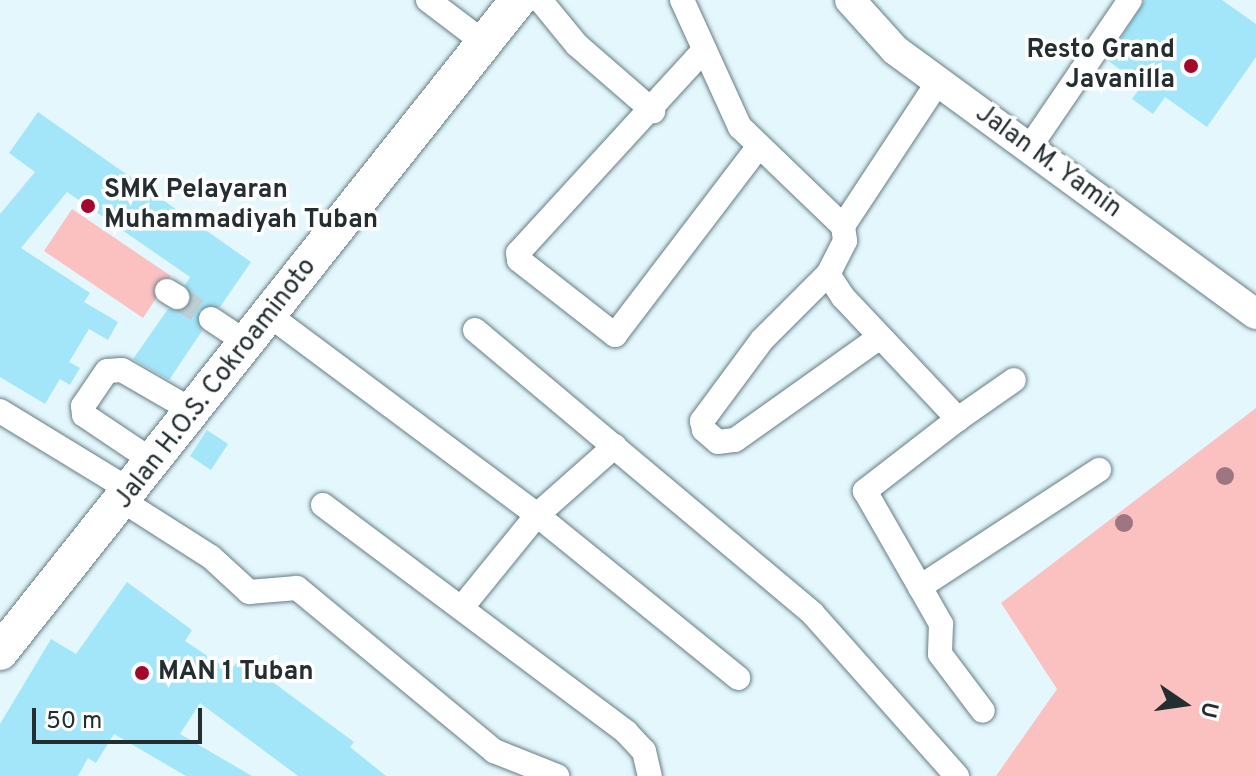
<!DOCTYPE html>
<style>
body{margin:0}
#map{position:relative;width:1256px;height:776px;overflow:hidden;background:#e3f7fd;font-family:Overpass,sans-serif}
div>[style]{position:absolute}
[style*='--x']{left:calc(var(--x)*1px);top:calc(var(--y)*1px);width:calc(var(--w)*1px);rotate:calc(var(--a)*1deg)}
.green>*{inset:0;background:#fac1c0}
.building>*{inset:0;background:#a3e6f9}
.minor-tunnel>*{height:24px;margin-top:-12px;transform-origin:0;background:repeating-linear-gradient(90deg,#bdcfd4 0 24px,transparent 0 36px)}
.roads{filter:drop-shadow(0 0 2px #667d84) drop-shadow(0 0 2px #667d84)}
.minor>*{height:24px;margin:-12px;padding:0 12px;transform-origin:12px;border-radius:12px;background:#fff}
.major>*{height:30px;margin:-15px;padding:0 15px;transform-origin:15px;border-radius:15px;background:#fff}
.highway>*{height:36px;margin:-18px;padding:0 18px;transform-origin:18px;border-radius:18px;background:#fff}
.trees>*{width:18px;height:18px;margin:-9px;border-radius:50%;background:#9e7681}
.dots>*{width:22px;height:22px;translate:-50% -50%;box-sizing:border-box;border:4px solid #fff;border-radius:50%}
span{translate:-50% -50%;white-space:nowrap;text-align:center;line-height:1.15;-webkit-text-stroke:7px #fff;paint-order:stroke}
.poi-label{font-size:26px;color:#242e31;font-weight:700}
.right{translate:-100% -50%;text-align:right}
.left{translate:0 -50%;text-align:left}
.street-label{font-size:26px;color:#242e31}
.north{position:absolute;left:1144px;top:664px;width:80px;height:80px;-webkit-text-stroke:6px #fff;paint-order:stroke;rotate:103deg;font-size:22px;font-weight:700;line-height:32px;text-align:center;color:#242e31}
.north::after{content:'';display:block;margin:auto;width:28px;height:36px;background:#242e31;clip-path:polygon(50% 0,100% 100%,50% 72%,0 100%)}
.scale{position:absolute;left:32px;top:708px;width:170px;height:36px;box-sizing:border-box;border:4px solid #242e31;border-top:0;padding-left:10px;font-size:24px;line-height:28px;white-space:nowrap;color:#242e31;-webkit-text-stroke:6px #fff;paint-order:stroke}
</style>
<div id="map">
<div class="green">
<div style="clip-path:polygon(72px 209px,171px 276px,143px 318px,44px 251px)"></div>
<div style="clip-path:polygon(1256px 408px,1256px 776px,996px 776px,1057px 689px,1001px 603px)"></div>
</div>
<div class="building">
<div style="clip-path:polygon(1145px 0,1222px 0,1256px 24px,1256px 57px,1207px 127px,1165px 97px,1153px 114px,1132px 99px,1142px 85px,1107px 60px)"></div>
<div style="clip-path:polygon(38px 112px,251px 262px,220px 307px,199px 310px,202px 331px,169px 380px,133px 359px,168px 309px,189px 305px,185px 285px,190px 277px,67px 192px,21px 248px,90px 293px,84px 302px,118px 322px,108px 340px,89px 329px,69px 362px,80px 368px,70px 385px,60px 379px,45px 404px,0 377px,0 214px,35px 172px,9px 153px)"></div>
<div style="clip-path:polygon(207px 430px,228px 444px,211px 470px,190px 456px)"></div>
<div style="clip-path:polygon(127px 582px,192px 630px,185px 641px,230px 671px,240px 658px,354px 742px,350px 747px,386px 776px,298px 776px,200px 703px,180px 734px,252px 776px,186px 776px,114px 734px,96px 763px,88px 758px,78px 776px,0 776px,0 724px,51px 639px,76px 654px)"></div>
</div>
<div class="minor-tunnel">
<div style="--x:177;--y:297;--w:40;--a:32.9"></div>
</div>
<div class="roads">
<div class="minor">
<div style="--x:428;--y:0;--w:73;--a:37.2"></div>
<div style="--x:540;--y:0;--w:58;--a:50.6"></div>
<div style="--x:577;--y:45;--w:101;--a:41"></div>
<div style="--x:682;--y:0;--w:140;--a:65.5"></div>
<div style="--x:740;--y:127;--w:143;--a:43.9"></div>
<div style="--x:843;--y:226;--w:15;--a:82"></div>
<div style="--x:845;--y:241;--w:37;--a:117"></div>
<div style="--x:828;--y:274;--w:27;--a:57"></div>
<div style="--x:843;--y:297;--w:168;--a:46.7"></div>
<div style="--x:958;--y:419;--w:118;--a:142.3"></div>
<div style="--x:865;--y:491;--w:111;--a:60.2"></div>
<div style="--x:920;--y:587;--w:214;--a:-33.2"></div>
<div style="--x:704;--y:50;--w:275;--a:132.5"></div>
<div style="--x:518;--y:253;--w:7;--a:82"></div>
<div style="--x:519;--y:260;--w:122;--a:38"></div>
<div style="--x:615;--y:335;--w:238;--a:-52.7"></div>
<div style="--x:1029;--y:148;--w:179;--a:-55.7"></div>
<div style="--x:843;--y:226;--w:173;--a:-56.6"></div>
<div style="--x:828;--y:274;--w:93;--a:135"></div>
<div style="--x:762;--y:340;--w:101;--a:126.5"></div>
<div style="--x:702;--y:421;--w:9;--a:77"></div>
<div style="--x:704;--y:430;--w:18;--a:41"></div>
<div style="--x:718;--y:442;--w:17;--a:-7"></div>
<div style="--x:735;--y:440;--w:178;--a:-35.4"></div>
<div style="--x:167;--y:291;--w:12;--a:31"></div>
<div style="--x:269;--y:315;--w:334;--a:36.7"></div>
<div style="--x:537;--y:515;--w:259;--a:39"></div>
<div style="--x:211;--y:319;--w:43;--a:33.7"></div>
<div style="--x:475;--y:330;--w:441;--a:40"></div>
<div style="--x:813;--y:614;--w:217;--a:48.4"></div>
<div style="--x:0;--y:411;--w:153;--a:31.4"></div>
<div style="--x:958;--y:419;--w:68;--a:-34.9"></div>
<div style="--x:154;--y:462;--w:84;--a:-146.1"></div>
<div style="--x:84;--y:415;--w:9;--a:-96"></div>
<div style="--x:83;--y:406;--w:42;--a:-55.6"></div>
<div style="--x:107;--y:371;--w:15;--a:-4"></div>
<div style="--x:122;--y:370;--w:82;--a:30"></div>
<div style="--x:123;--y:501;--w:104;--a:32.5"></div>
<div style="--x:211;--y:557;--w:52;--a:42.6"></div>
<div style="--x:249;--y:592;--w:48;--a:-4.8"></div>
<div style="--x:297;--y:588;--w:256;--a:39.6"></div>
<div style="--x:494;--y:751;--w:68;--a:21.6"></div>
<div style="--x:323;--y:505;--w:379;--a:36.8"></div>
<div style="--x:626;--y:732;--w:26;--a:47"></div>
<div style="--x:644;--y:751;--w:26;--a:77"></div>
<div style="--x:920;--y:587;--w:43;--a:60.4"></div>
<div style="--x:941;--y:624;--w:30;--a:92"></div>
<div style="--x:940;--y:654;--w:71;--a:53"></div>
<div style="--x:463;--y:606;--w:117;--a:-50.9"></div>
<div style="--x:537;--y:515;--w:104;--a:-41.5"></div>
</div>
<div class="major">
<div style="--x:850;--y:0;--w:67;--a:48"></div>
<div style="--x:895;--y:50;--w:447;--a:36.2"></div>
</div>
<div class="highway">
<div style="--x:0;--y:652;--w:833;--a:-51.53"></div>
</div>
</div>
<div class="trees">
<div style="left:1225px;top:476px"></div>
<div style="left:1124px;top:523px"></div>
</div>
<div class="dots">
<div style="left:1191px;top:66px;background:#a4072c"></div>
<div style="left:88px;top:206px;background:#a4072c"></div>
<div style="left:142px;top:673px;background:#a4072c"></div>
</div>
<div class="poi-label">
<span class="right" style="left:1175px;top:66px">Resto Grand<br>Javanilla</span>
<span class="left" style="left:104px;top:206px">SMK Pelayaran<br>Muhammadiyah Tuban</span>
<span class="left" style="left:158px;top:673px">MAN 1 Tuban</span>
</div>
<div class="street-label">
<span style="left:1048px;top:162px;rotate:36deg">Jalan M. Yamin</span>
<span style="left:216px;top:384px;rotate:-52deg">Jalan H.O.S. Cokroaminoto</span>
</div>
<div class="north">U</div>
<div class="scale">50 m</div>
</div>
